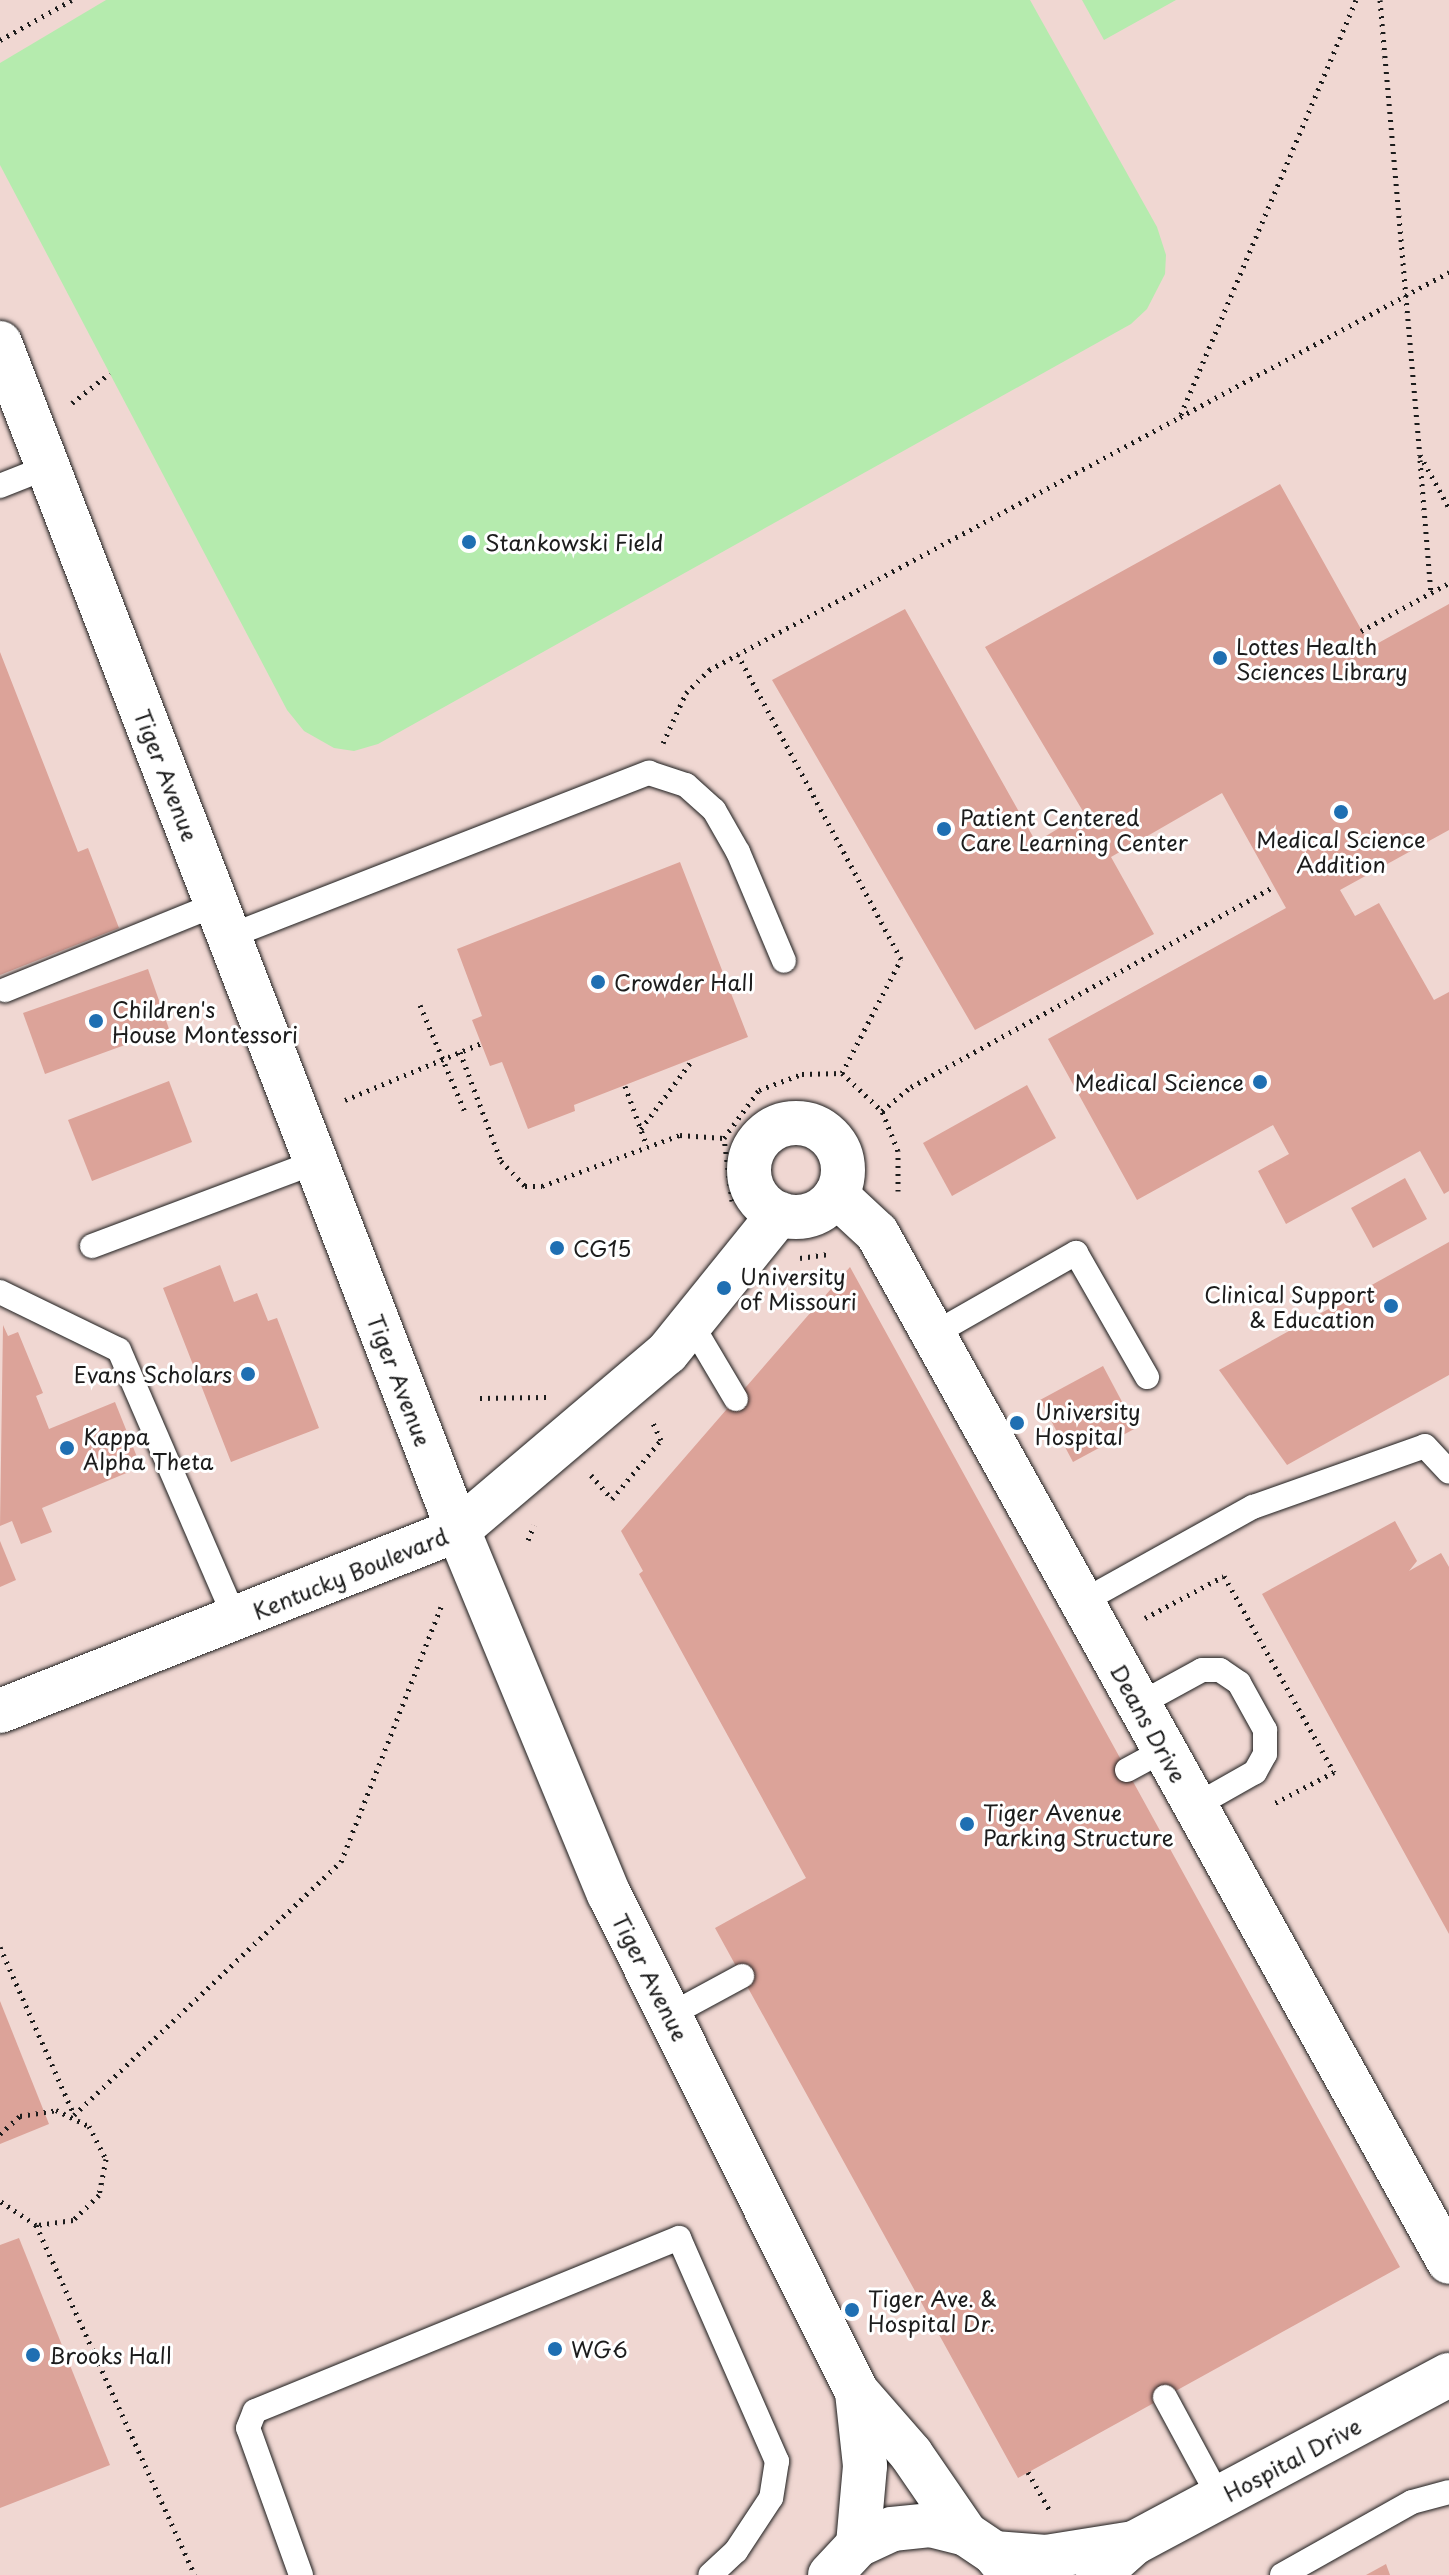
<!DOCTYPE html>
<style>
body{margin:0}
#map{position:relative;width:1449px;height:2575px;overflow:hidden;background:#f8edeb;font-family:"Playpen Sans",sans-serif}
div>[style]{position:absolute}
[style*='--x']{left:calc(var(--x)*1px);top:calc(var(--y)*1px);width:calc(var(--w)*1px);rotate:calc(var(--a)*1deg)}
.built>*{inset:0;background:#f0d7d2}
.green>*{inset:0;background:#b5ebae}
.building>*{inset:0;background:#dca399}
.path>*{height:5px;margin-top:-2.5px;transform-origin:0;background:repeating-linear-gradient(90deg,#1c1c1c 0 2px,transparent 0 8px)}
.roads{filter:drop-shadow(0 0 2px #1c1c1c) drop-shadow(0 0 2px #1c1c1c)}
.service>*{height:24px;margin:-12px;padding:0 12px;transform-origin:12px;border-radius:12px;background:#fff}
.minor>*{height:44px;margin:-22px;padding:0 22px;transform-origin:22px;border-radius:22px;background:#fff}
.minor>.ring{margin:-22px;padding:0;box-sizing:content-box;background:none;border:44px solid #fff;border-radius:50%}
.tertiary>*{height:44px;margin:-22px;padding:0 22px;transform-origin:22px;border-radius:22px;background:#fff}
.dots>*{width:22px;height:22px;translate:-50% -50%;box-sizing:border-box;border:4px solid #fff;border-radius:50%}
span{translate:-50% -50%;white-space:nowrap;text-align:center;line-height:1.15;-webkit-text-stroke:6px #fff;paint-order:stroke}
.poi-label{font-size:22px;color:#1c1c1c}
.left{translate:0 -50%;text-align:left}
.right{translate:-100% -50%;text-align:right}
.street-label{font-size:22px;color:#1c1c1c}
</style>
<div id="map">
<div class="built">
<div style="clip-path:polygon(0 0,1449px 0,1449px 2575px,0 2575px)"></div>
</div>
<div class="green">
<div style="clip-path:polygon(106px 0,1030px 0,1157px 227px,1166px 255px,1165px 274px,1147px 309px,1131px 324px,378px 744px,354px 751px,334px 748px,304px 731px,287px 710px,0 165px,0 63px)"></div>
<div style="clip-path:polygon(1082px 0,1176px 0,1104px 40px)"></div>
</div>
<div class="building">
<div style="clip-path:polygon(1280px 484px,1371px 647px,1449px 604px,1449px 830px,1340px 890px,1355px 916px,1379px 903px,1434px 1000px,1449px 992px,1449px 1191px,1444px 1194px,1420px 1151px,1286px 1224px,1258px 1171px,1289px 1154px,1273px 1125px,1137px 1200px,1048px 1039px,1286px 908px,1222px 793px,1111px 857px,1154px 934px,975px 1030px,772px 680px,905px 609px,1036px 842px,1084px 813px,985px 647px)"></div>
<div style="clip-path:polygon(0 652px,78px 852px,88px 848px,119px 928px,0 975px)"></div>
<div style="clip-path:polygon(680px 862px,748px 1037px,574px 1105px,575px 1111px,528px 1129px,502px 1062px,490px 1066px,472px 1020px,482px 1016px,457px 949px)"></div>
<div style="clip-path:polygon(148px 969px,169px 1029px,45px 1074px,23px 1013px)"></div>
<div style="clip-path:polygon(169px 1081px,192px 1142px,92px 1181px,68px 1120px)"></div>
<div style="clip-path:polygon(1027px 1085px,1056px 1138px,952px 1196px,923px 1143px)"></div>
<div style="clip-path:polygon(1405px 1178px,1427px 1219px,1373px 1248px,1351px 1208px)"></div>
<div style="clip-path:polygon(1449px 1242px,1449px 1375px,1287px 1465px,1219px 1370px)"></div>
<div style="clip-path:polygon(220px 1265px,234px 1302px,257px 1293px,268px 1321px,277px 1318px,319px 1428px,231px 1462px,163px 1288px)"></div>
<div style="clip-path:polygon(850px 1267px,1400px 2267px,1018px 2478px,715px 1928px,806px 1878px,639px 1574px,643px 1571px,621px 1531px)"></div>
<div style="clip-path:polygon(3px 1325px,8px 1336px,18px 1332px,43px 1393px,36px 1396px,49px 1429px,115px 1402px,141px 1467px,42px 1508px,52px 1532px,21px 1544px,12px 1521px,0 1526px)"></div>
<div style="clip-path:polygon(1103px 1366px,1136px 1428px,1073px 1462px,1040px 1400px)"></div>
<div style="clip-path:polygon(1395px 1521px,1417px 1561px,1409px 1571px,1441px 1553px,1449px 1567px,1449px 1934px,1262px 1594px)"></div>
<div style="clip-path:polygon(0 1541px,16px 1580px,0 1587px)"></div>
<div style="clip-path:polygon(0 2001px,49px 2124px,0 2144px)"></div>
<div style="clip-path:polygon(19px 2238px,110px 2465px,0 2508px,0 2245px)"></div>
<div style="clip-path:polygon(1386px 2564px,1390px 2575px,1366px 2575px)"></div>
</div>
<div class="path">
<div style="--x:1356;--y:0;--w:453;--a:112.9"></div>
<div style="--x:1180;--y:417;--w:306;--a:-28.3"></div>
<div style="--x:1380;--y:0;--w:457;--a:85"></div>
<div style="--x:1420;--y:455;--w:60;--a:61.3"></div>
<div style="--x:0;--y:40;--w:82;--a:-29.1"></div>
<div style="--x:72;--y:403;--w:48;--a:-38.3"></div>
<div style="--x:1420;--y:460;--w:133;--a:85.3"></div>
<div style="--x:1361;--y:631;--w:100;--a:-28.6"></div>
<div style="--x:663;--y:743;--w:55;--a:-65.3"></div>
<div style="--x:686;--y:693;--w:33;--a:-45"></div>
<div style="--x:709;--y:670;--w:535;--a:-28.24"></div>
<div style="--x:420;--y:1005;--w:116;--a:67.2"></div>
<div style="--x:460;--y:1052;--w:116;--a:69.4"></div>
<div style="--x:501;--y:1161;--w:35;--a:46"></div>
<div style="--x:525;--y:1186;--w:17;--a:0"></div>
<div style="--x:542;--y:1186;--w:147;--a:-20.3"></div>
<div style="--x:680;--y:1135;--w:44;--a:3.9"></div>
<div style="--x:842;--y:1073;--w:55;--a:43.5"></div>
<div style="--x:625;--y:1086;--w:64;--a:69.9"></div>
<div style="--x:345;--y:1100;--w:148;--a:-22.6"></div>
<div style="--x:641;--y:1129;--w:87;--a:-53.4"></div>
<div style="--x:898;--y:1191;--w:40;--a:-90"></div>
<div style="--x:898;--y:1151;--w:43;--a:-111.8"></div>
<div style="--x:882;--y:1111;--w:38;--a:-40"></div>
<div style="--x:911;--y:1087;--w:414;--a:-28.9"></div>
<div style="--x:732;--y:1201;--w:64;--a:-97.2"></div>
<div style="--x:724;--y:1138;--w:59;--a:-53.9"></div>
<div style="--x:759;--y:1090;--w:46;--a:-20.4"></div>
<div style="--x:802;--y:1074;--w:40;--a:-1.4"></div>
<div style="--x:842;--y:1073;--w:128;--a:-62.6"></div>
<div style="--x:901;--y:959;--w:345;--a:-118.2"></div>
<div style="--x:800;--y:1258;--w:27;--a:-8"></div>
<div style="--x:480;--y:1398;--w:67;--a:-0.9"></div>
<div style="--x:591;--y:1475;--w:32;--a:49"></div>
<div style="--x:612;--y:1499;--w:77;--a:-50.3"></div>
<div style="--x:661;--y:1440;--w:21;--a:-115"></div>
<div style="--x:528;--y:1540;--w:16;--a:-68"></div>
<div style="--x:1145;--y:1618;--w:89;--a:-28"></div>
<div style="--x:1224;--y:1576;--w:225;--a:60.7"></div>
<div style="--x:1334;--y:1772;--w:69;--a:152.3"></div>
<div style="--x:0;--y:1947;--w:184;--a:66.2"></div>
<div style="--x:74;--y:2115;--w:368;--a:-43.5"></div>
<div style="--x:341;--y:1862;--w:274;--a:-68.6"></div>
<div style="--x:0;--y:2134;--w:27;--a:-42"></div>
<div style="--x:20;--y:2116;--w:36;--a:-9"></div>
<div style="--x:56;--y:2110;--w:37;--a:26"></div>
<div style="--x:89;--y:2126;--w:37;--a:63"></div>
<div style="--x:106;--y:2159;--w:37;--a:101"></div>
<div style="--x:99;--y:2195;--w:36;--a:136"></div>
<div style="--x:73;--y:2220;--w:37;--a:172"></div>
<div style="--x:36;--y:2225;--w:43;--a:-146.3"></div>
<div style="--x:36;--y:2225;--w:384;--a:65.6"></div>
<div style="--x:1028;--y:2472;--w:45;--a:60.6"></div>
</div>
<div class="roads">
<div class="service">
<div style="--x:0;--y:486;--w:52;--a:-21.6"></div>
<div style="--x:230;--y:936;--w:450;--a:-21.3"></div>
<div style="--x:649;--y:773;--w:39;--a:18"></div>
<div style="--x:686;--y:785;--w:38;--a:42"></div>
<div style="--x:714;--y:810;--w:48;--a:60.3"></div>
<div style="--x:738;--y:852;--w:118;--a:67.1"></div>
<div style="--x:5;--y:990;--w:229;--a:-22.1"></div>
<div style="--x:92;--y:1246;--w:239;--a:-20.6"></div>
<div style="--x:0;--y:1292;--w:132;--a:26"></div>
<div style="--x:119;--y:1350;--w:292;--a:66.6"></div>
<div style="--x:692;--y:1325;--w:86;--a:59.3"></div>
<div style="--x:932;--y:1335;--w:166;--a:-29.7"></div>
<div style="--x:1076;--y:1253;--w:143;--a:60.2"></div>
<div style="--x:1082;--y:1602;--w:196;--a:-29.1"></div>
<div style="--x:1253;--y:1507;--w:182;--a:-19.5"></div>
<div style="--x:1425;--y:1446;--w:35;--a:47"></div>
<div style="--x:1138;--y:1705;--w:73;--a:-28.7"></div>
<div style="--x:1202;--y:1670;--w:18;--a:0"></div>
<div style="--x:1220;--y:1670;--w:23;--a:34"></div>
<div style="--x:1239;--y:1683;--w:54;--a:61"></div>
<div style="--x:1265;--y:1730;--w:24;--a:90"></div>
<div style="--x:1265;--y:1754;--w:21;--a:119"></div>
<div style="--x:1255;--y:1772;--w:69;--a:150.5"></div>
<div style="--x:1127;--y:1770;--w:42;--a:-28.4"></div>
<div style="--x:670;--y:2015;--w:82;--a:-28.4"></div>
<div style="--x:1165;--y:2397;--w:114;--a:61.6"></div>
<div style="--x:301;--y:2575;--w:156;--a:-109.8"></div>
<div style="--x:248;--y:2428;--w:18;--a:-68"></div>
<div style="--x:255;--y:2411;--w:458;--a:-22.2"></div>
<div style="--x:679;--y:2238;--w:244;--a:66.3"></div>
<div style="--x:777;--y:2461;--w:37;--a:99"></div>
<div style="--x:771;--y:2498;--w:64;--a:123.4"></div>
<div style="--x:736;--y:2551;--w:35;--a:137"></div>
<div style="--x:1282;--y:2575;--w:149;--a:-29.3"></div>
<div style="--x:1412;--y:2502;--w:38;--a:-15"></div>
</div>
<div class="minor">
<div class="ring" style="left:749px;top:1123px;width:50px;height:50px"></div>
<div style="--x:836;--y:1195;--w:56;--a:42.8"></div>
<div style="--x:877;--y:1233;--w:1177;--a:60.93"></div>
<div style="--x:0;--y:1711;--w:492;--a:-21.6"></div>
<div style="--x:458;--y:1530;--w:274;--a:-40.3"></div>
<div style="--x:667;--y:1353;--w:179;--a:-51.1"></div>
<div style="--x:994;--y:2553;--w:52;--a:4.4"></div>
<div style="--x:1046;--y:2557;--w:89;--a:-9"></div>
<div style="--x:1098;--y:2575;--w:48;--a:-41.6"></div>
<div style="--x:1134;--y:2543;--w:357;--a:-28.1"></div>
</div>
<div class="tertiary">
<div style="--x:0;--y:343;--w:1272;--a:68.9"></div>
<div style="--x:458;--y:1530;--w:394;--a:67.5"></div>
<div style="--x:609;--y:1894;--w:556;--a:63.53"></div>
<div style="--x:857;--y:2392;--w:82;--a:48.9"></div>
<div style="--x:911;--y:2454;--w:97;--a:55.5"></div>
<div style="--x:857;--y:2392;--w:74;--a:83.8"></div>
<div style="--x:865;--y:2466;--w:79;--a:95.1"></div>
<div style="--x:830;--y:2575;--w:41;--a:-47"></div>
<div style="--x:858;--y:2545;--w:38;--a:-25"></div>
<div style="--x:892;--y:2529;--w:38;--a:-6"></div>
<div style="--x:930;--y:2525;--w:37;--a:14"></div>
<div style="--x:966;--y:2534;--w:34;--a:34"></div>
<div style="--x:994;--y:2553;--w:28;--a:51"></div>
</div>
</div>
<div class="dots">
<div style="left:469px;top:542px;background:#1f6fb2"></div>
<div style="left:1220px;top:658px;background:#1f6fb2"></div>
<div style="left:1341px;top:812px;background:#1f6fb2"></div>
<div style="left:944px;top:829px;background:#1f6fb2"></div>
<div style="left:598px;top:982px;background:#1f6fb2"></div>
<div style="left:96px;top:1021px;background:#1f6fb2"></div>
<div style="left:1260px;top:1082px;background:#1f6fb2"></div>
<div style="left:557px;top:1248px;background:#1f6fb2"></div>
<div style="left:724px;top:1288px;background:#1f6fb2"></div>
<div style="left:1391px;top:1306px;background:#1f6fb2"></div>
<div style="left:248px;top:1374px;background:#1f6fb2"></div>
<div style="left:1017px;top:1423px;background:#1f6fb2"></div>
<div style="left:67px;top:1448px;background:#1f6fb2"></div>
<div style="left:967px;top:1824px;background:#1f6fb2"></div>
<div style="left:852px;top:2310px;background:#1f6fb2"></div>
<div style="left:555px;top:2349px;background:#1f6fb2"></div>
<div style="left:33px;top:2355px;background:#1f6fb2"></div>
</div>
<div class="poi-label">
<span class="left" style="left:485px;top:542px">Stankowski Field</span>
<span class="left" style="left:1236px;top:658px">Lottes Health<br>Sciences Library</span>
<span class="left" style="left:960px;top:829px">Patient Centered<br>Care Learning Center</span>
<span style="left:1341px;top:851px">Medical Science<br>Addition</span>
<span class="left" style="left:614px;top:982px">Crowder Hall</span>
<span class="left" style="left:112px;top:1021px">Children's<br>House Montessori</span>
<span class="right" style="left:1244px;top:1082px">Medical Science</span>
<span class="left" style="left:573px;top:1248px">CG15</span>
<span class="left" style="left:740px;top:1288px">University<br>of Missouri</span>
<span class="right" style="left:1375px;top:1306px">Clinical Support<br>&amp; Education</span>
<span class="right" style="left:232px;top:1374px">Evans Scholars</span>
<span class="left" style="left:1035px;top:1423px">University<br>Hospital</span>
<span class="left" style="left:83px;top:1448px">Kappa<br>Alpha Theta</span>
<span class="left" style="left:983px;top:1824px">Tiger Avenue<br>Parking Structure</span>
<span class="left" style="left:868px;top:2310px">Tiger Ave. &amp;<br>Hospital Dr.</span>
<span class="left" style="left:571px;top:2349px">WG6</span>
<span class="left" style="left:49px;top:2355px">Brooks Hall</span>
</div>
<div class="street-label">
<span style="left:167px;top:775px;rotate:69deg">Tiger Avenue</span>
<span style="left:400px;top:1380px;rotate:69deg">Tiger Avenue</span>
<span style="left:350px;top:1573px;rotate:-22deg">Kentucky Boulevard</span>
<span style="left:1149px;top:1723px;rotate:61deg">Deans Drive</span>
<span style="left:651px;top:1977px;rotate:63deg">Tiger Avenue</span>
<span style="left:1292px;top:2459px;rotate:-28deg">Hospital Drive</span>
</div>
</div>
